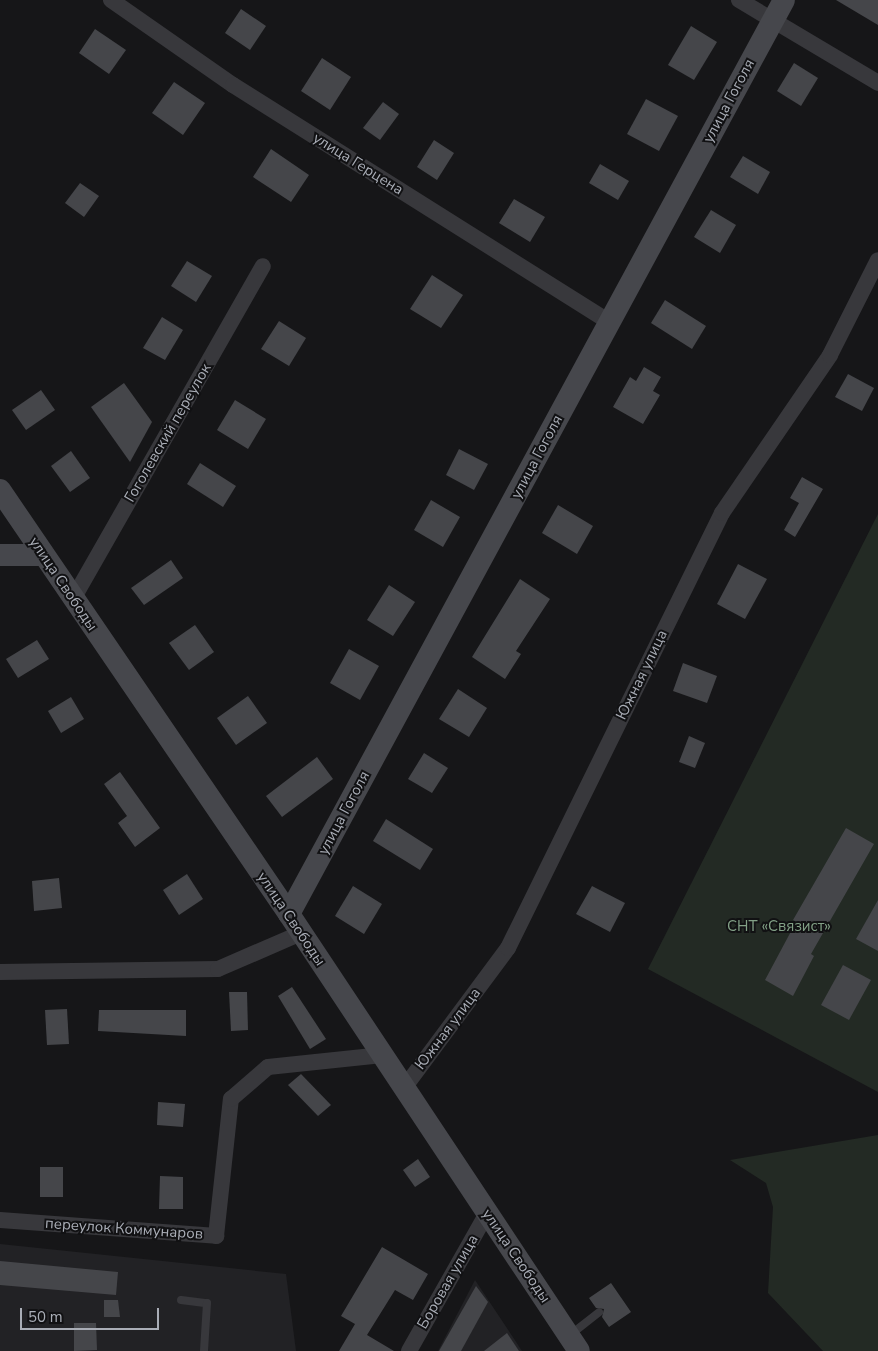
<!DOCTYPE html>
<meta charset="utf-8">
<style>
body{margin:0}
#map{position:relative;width:878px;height:1351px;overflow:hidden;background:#161618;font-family:"Nunito Sans",sans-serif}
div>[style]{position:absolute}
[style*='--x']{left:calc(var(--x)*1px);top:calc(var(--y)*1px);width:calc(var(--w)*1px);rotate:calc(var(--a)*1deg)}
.built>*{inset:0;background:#222225}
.green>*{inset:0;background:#232a24}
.building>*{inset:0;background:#45464a}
.lane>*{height:8px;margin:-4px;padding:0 4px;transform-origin:4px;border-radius:4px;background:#38383c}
.street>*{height:16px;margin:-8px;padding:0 8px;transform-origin:8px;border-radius:8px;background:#38383c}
.secondary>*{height:22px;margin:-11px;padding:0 11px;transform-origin:11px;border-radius:11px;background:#46474c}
span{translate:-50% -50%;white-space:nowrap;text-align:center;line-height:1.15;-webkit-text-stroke:4px #111113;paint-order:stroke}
.street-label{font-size:15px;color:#a9adb6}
.park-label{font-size:15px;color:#82a086}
.scale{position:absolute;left:20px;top:1308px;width:139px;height:22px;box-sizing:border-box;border:2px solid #a9adb6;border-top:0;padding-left:6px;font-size:15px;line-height:18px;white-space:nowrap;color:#a9adb6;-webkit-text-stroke:4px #111113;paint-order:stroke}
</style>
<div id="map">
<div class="built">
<div style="clip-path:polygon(0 1244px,286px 1274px,296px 1351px,0 1351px)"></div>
<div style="clip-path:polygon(475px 1280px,522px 1351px,438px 1351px)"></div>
</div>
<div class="green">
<div style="clip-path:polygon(878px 514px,878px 1092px,648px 969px)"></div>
<div style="clip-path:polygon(878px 1135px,878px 1351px,823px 1351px,768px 1293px,773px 1207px,766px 1183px,730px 1160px)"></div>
</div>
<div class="building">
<div style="clip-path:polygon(836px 0,878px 0,878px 25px)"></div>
<div style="clip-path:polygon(241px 9px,266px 26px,250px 50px,225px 33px)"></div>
<div style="clip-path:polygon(691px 26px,717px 42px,694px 80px,668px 65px)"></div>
<div style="clip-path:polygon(95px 29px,126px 50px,109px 74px,79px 53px)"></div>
<div style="clip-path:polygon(322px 58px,351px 77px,330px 110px,301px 91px)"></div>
<div style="clip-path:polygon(794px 63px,818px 78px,801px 106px,777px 91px)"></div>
<div style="clip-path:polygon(174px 82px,205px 103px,183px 135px,152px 113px)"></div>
<div style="clip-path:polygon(646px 99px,678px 116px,659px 151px,627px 134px)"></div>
<div style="clip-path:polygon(383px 102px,399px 114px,380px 140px,363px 128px)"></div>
<div style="clip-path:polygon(434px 140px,454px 153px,437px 180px,417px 167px)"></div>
<div style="clip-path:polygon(271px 149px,309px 175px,291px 202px,253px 177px)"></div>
<div style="clip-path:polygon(743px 156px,770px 172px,758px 194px,730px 177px)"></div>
<div style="clip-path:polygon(600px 164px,629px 181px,618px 200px,589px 183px)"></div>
<div style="clip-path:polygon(80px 183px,99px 196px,84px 217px,65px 203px)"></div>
<div style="clip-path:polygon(514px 199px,545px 217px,530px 242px,499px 223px)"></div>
<div style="clip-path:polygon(711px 210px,736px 225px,720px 253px,694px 237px)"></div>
<div style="clip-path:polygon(187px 261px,212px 276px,196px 302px,171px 286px)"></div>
<div style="clip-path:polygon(432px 275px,463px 295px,441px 328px,410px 309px)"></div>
<div style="clip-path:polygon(665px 300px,706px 326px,692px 349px,651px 323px)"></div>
<div style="clip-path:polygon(162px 317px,183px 330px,165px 360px,143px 348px)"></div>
<div style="clip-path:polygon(279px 321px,306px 338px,289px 366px,261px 349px)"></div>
<div style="clip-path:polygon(644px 367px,661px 377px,653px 391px,660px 395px,643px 424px,613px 407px,630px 377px,636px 381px)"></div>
<div style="clip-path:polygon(848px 374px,874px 388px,862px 411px,835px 397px)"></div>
<div style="clip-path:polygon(124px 383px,152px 422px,130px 462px,91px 407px)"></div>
<div style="clip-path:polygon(41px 390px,55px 410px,26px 430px,12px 410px)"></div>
<div style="clip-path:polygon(235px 400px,266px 419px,248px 449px,217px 430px)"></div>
<div style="clip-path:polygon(459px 449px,488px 464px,474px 490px,446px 475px)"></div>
<div style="clip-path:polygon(71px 451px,90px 478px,70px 492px,51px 466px)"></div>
<div style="clip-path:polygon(200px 463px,236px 486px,223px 507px,187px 484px)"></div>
<div style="clip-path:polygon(802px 477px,823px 489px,795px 537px,784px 530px,799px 503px,790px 498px)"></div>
<div style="clip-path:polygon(431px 500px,460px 517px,443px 547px,414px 530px)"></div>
<div style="clip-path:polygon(558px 505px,593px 526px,577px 554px,542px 533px)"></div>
<div style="clip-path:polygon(171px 560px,183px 578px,144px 605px,131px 588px)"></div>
<div style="clip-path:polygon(738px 564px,767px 579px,745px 619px,717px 604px)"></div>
<div style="clip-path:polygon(520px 579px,550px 599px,516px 651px,521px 654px,505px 679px,472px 657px)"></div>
<div style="clip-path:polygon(389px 585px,415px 602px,393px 636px,367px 620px)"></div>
<div style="clip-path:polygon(195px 625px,214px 652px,189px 670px,169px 643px)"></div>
<div style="clip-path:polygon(37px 640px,49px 659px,18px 678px,6px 659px)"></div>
<div style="clip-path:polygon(349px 649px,379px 666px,360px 700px,330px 683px)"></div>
<div style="clip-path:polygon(683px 663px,717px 676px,707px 703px,673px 691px)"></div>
<div style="clip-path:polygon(458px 689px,487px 708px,469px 737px,439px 719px)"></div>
<div style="clip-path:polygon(248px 696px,267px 723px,236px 745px,217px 718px)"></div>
<div style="clip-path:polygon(71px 697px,84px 719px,61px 733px,48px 711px)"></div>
<div style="clip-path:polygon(689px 736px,705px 743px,695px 768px,679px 762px)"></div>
<div style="clip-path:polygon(424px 753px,448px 768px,432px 793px,408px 779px)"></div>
<div style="clip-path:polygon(317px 757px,333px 779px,282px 817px,266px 796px)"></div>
<div style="clip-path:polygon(120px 772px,160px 828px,135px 847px,118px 823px,127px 816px,104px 784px)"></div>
<div style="clip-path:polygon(386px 819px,433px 849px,420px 870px,373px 841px)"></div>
<div style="clip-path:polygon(846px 828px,874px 844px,811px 954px,814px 956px,793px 996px,765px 980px,796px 922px,793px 920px)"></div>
<div style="clip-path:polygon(187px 874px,203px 899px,179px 915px,163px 890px)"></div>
<div style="clip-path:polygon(59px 878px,62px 908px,34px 911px,32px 881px)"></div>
<div style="clip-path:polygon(353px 886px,382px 904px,364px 934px,335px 916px)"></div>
<div style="clip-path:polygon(592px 886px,625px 903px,610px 932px,576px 914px)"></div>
<div style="clip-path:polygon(878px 900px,878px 951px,856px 939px)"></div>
<div style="clip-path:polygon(843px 965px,871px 980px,849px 1020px,821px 1005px)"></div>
<div style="clip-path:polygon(292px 987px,326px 1039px,310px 1049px,278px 996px)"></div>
<div style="clip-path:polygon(229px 992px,247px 992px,248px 1030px,231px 1031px)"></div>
<div style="clip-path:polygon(67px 1009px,69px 1044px,47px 1045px,45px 1010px)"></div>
<div style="clip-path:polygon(99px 1010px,186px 1010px,186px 1036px,98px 1031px)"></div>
<div style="clip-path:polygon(301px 1074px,331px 1105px,318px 1116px,288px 1085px)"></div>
<div style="clip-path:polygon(158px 1102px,185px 1104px,183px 1127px,157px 1125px)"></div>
<div style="clip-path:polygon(418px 1159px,430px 1177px,415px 1187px,403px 1170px)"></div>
<div style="clip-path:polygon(40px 1167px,63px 1167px,63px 1197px,40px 1197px)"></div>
<div style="clip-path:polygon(160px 1176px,183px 1177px,183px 1209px,159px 1209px)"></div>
<div style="clip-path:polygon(382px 1247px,428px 1274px,413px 1300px,395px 1290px,367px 1335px,394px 1351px,339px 1351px,355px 1324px,341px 1316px)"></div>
<div style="clip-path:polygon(0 1261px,118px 1272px,116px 1295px,0 1285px)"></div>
<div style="clip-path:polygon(611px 1283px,631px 1312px,609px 1327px,602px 1317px,604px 1309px,596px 1308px,589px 1298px)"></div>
<div style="clip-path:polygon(476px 1286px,488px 1302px,461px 1351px,439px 1351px)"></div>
<div style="clip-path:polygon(104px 1300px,118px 1300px,120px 1317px,104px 1317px)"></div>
<div style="clip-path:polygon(74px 1323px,96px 1323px,97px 1350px,74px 1351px)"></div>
<div style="clip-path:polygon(507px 1333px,519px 1351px,484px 1351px)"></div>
</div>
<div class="lane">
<div style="--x:181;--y:1300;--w:26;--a:7"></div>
<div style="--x:207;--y:1303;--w:48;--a:93.6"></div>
<div style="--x:570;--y:1335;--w:37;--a:-38"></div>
</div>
<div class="street">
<div style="--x:111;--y:0;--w:149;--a:34.9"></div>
<div style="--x:233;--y:85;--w:445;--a:32.2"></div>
<div style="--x:739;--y:0;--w:162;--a:30.8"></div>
<div style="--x:73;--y:599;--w:383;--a:-60.3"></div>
<div style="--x:0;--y:972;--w:218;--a:-0.8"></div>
<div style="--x:218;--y:969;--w:90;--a:-23.4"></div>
<div style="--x:404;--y:1088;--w:174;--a:-53.4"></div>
<div style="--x:508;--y:948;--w:485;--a:-63.8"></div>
<div style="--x:722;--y:513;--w:191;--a:-55.6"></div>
<div style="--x:830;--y:355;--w:106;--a:-63.2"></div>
<div style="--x:0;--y:1220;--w:217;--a:4.2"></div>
<div style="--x:216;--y:1236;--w:138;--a:-83.8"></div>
<div style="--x:231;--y:1099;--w:49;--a:-40.9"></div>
<div style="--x:268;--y:1067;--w:115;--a:-6"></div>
<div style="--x:409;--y:1351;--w:159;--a:-60.5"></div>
</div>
<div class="secondary">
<div style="--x:0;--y:490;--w:513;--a:55.72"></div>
<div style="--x:289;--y:914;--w:524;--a:56.43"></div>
<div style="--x:0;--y:555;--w:43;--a:0"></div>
<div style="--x:289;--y:914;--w:1039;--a:-61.56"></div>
</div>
<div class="street-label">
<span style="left:729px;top:101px;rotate:-62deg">улица Гоголя</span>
<span style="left:358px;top:164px;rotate:32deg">улица Герцена</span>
<span style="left:168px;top:433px;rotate:-60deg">Гоголевский переулок</span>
<span style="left:537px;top:457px;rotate:-62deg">улица Гоголя</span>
<span style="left:63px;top:584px;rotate:56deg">улица Свободы</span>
<span style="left:642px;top:675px;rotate:-64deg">Южная улица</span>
<span style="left:344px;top:813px;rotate:-62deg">улица Гоголя</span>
<span style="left:291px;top:919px;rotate:56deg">улица Свободы</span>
<span style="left:448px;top:1029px;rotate:-53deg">Южная улица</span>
<span style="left:124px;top:1229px;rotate:4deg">переулок Коммунаров</span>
<span style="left:516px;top:1256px;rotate:56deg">улица Свободы</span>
<span style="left:448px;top:1282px;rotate:-60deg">Боровая улица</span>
</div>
<div class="park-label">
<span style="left:779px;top:927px">СНТ «Связист»</span>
</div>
<div class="scale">50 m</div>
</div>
